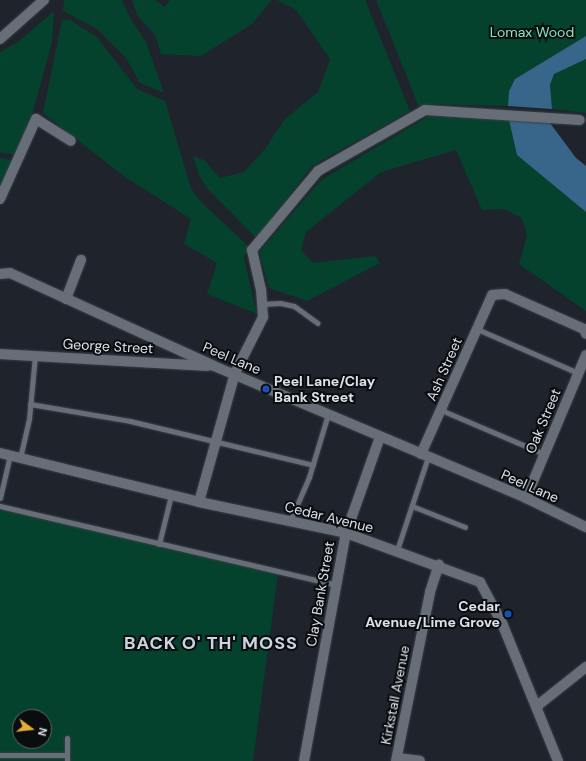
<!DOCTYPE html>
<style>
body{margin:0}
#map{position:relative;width:586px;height:761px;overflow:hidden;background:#1e232c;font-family:"DM Sans",sans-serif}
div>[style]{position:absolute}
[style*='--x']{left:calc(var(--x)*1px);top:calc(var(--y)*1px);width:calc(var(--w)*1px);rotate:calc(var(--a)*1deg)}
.green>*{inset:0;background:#05422d}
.water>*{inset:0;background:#38668a}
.roads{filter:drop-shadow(0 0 1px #3b4047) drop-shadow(0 0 1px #3b4047)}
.lane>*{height:5px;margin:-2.5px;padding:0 2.5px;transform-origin:2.5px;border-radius:2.5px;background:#686e78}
.street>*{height:10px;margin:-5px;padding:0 5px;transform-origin:5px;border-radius:5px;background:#686e78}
.dots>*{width:11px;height:11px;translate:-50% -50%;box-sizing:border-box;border:2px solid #0a0d10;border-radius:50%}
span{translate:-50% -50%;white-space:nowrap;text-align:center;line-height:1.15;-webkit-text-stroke:4px #0a0d10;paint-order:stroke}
.park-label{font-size:14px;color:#88e4bb}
.street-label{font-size:14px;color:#dde1e7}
.poi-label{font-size:14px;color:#dde1e7;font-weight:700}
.left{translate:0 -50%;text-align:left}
.right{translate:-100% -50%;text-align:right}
.district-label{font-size:18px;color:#cdd4e0;font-weight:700;letter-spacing:1px}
.north{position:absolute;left:12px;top:709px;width:40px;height:40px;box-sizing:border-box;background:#0a0d10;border:1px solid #5e6266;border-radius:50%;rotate:105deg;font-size:11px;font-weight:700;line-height:16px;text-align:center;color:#dde1e7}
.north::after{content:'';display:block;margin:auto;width:14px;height:18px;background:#e2ae34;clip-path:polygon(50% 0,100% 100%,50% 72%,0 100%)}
</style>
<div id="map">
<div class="green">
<div style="clip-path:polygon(64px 0,122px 0,130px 18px,146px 42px,164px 93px,140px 83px,126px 58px,97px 29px,63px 11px)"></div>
<div style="clip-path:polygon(132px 0,155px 0,165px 7px,170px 0,272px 0,252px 24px,201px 56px,161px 54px,155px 35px,137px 15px)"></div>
<div style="clip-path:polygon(277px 0,365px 0,410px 111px,312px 166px,256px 238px,206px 187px,199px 175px,193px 156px,204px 160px,220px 178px,244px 172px,264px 150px,284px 120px,318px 92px,330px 59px,296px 10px)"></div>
<div style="clip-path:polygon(376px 0,586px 0,586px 36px,515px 79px,509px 91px,508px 106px,427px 104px,419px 107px)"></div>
<div style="clip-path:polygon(54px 11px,52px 42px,31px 118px,15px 155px,0 152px,0 52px,19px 41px)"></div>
<div style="clip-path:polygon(62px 20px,70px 20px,97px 37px,137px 89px,165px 101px,191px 188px,199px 200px,248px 246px,244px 258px,257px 314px,207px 294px,217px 263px,184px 244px,191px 219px,125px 177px,43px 113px)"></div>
<div style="clip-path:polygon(586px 59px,586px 113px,552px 109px,550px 85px,554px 73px)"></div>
<div style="clip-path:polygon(429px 116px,509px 120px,517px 155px,586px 212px,586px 311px,519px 264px,527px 236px,522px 218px,504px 209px,482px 210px,456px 150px,381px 172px,306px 232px,301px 250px,313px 263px,375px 256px,380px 263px,307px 301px,269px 288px,259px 252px,321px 180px)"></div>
<div style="clip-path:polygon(0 158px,12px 160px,0 188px)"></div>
<div style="clip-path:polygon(evenodd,4px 509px,278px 574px,253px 761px,0 761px,0 511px,4px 509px,20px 717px,44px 717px,44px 741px,20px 741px,20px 717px)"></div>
</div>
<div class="water">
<div style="clip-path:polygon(586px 36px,586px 59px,554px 74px,550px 85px,552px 109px,508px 106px,509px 91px,515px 79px)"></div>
<div style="clip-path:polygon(509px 120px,550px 123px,576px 158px,586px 166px,586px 212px,517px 155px)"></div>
</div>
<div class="roads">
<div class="lane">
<div style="--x:262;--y:304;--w:18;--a:-3"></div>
<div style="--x:280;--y:303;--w:14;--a:12"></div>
<div style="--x:294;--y:306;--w:29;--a:36"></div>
<div style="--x:477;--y:329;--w:110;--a:23.5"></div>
<div style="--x:30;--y:404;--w:101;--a:9.6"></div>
<div style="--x:130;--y:421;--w:188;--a:13.5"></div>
<div style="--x:441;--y:410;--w:112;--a:23.1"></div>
<div style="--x:20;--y:458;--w:40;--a:-77"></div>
<div style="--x:29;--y:419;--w:63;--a:-84.6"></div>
<div style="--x:0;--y:498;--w:44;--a:-76.9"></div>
<div style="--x:0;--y:506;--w:345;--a:13.2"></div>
<div style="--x:412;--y:506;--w:57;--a:21.6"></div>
<div style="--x:290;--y:521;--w:48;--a:-66.6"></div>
<div style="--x:309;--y:477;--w:66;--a:-73.2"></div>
<div style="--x:159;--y:544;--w:50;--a:-76.2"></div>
<div style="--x:397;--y:550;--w:98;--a:-71.6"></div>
<div style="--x:0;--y:755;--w:67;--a:0"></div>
<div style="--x:67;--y:755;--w:6;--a:90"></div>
<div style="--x:67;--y:755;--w:17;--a:-90"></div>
</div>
<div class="street">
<div style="--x:0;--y:39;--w:59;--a:-41.6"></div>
<div style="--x:0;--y:199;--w:88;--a:-65.8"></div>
<div style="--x:36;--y:119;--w:41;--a:32.2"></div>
<div style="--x:0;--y:274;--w:10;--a:-6"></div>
<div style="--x:10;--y:273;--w:224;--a:24.5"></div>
<div style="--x:214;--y:366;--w:339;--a:22.9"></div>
<div style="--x:526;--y:498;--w:67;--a:25.8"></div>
<div style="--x:66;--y:299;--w:42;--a:-69"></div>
<div style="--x:0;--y:354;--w:208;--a:3.3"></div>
<div style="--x:0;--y:453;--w:205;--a:13.8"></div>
<div style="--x:199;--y:502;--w:150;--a:11.9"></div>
<div style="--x:346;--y:533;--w:143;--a:20.1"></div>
<div style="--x:480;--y:582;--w:47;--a:61.8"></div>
<div style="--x:502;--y:623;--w:149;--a:67.9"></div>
<div style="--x:421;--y:454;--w:174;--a:-65.9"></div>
<div style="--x:492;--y:295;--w:13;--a:-4"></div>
<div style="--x:505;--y:294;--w:86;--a:23.9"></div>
<div style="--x:584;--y:329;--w:5;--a:68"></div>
<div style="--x:526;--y:498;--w:155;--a:-67.2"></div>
<div style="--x:199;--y:502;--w:134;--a:-74.4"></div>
<div style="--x:235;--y:373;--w:63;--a:-63.4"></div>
<div style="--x:263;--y:317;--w:27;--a:-94"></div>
<div style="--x:261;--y:290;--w:41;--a:-102.7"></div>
<div style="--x:252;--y:250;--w:103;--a:-50.1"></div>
<div style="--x:318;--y:171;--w:123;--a:-29.7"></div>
<div style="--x:425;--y:110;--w:155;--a:3.7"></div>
<div style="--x:537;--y:706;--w:63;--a:-38.5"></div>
<div style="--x:397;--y:758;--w:23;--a:7"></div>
<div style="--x:304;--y:761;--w:232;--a:-79.6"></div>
<div style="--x:346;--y:533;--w:102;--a:-70.5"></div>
<div style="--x:396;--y:761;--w:172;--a:-78.6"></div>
<div style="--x:430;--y:592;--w:29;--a:-72"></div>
</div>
</div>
<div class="dots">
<div style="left:266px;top:389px;background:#1a4fb4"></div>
<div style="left:508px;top:614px;background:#1a4fb4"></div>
</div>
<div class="park-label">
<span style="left:532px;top:32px">Lomax Wood</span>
</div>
<div class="street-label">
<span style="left:108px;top:346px;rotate:3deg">George Street</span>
<span style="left:232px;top:358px;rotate:23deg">Peel Lane</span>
<span style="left:444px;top:369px;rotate:-66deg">Ash Street</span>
<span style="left:543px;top:421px;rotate:-67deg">Oak Street</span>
<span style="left:530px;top:486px;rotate:24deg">Peel Lane</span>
<span style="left:329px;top:517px;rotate:14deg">Cedar Avenue</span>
<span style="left:320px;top:594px;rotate:-80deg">Clay Bank Street</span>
<span style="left:395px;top:695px;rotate:-79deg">Kirkstall Avenue</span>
</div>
<div class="poi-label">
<span class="left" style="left:274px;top:389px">Peel Lane/Clay<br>Bank Street</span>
<span class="right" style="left:500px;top:614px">Cedar<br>Avenue/Lime Grove</span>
</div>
<div class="district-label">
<span style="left:211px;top:643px">BACK O' TH' MOSS</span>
</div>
<div class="north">N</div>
</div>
